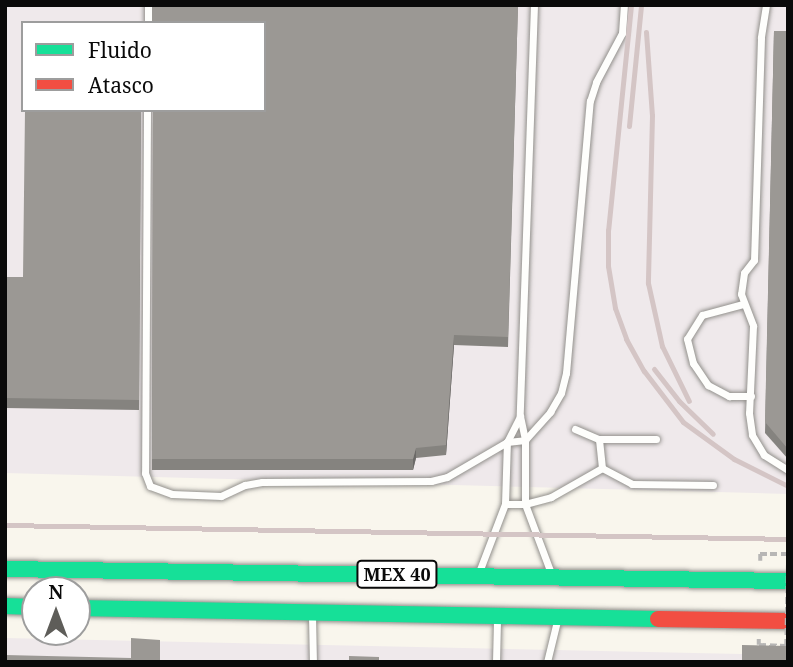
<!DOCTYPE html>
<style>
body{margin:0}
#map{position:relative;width:793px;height:667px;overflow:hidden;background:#f9f6ed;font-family:"Noto Serif",serif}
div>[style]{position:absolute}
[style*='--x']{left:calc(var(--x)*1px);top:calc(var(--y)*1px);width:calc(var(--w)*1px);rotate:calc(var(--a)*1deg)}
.industrial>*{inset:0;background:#efe9eb}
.path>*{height:3.5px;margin-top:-1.75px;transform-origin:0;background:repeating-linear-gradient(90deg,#b7b6b5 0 7px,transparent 0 10.5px)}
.roads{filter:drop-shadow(0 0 2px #92908c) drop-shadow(0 0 2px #92908c)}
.lane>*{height:7px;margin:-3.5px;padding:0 3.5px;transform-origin:3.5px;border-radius:3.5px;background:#fefefc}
.fast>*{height:16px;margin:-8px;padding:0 8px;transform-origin:8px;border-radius:8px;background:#16e098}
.jam>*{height:16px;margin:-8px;padding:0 8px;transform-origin:8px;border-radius:8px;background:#f24e42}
.rail>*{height:5px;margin:-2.5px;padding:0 2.5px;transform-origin:2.5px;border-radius:2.5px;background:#d4c5c5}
.path-bridge>*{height:3.5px;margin-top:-1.75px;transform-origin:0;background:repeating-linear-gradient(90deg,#b7b6b5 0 7px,transparent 0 10.5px)}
.wall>*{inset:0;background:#85837f}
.shaded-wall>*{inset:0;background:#6c6a68}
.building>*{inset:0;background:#9b9894}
span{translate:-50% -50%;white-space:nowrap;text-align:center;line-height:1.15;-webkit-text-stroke:7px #fff;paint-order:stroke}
.shield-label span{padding:2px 5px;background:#fff;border:2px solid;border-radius:5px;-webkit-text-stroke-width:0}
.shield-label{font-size:18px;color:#0a0a0a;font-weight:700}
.frame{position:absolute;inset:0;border:7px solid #0a0a0a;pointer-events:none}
.legend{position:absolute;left:21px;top:21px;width:245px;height:91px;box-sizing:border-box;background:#fff;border:2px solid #9d9d9d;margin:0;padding:9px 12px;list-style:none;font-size:21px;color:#0a0a0a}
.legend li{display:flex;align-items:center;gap:14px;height:35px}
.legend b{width:35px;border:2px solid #9d9d9d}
.north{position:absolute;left:21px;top:576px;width:70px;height:70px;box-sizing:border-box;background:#fff;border:2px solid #9d9d9d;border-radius:50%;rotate:0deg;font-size:19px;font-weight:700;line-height:28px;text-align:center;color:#0a0a0a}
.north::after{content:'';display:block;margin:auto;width:24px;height:32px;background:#5e5d59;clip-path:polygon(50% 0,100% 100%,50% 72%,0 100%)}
</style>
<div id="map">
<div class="industrial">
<div style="clip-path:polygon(evenodd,5px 5px,788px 5px,788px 494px,5px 473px,5px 5px,23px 23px,264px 23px,264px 110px,23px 110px,23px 23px)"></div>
<div style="clip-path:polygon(5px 638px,788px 655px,788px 662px,5px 662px)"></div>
</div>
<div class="path">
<div style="--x:760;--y:561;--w:7;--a:-90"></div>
<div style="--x:760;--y:554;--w:28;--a:0"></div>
<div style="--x:759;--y:639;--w:6;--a:90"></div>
<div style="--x:759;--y:645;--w:27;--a:2"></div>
</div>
<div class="roads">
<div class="lane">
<div style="--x:534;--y:5;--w:411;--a:92"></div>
<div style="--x:520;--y:416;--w:25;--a:78"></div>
<div style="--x:525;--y:440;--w:64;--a:90"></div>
<div style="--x:525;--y:504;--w:74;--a:69.4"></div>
<div style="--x:766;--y:5;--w:33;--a:99"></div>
<div style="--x:761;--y:38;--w:222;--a:91.8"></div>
<div style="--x:754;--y:260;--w:16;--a:128"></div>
<div style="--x:744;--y:273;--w:21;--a:98"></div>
<div style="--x:741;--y:294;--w:34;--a:69"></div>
<div style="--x:753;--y:326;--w:87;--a:92.6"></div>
<div style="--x:749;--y:413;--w:22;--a:82"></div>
<div style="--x:752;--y:435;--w:23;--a:59"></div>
<div style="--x:764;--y:455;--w:28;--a:32"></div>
<div style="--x:148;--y:23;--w:18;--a:-90"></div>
<div style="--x:147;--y:110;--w:363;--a:90.3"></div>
<div style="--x:145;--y:473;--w:14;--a:69"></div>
<div style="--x:150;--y:486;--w:23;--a:20"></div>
<div style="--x:172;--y:494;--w:49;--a:2.3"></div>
<div style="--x:221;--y:496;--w:26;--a:-25"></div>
<div style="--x:245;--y:485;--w:17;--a:-10"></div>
<div style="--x:262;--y:482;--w:169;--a:-0.3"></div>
<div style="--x:431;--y:481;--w:16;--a:-14"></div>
<div style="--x:447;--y:477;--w:69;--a:-30.3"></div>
<div style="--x:507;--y:442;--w:18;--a:-6"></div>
<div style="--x:525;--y:440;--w:38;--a:-48"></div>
<div style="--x:550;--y:412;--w:22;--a:-60"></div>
<div style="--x:561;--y:393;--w:21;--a:-76"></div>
<div style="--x:566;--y:373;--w:273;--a:-85"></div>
<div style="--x:590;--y:101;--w:20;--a:-72"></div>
<div style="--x:596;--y:82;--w:55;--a:-62"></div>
<div style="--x:622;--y:33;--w:28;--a:-86"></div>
<div style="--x:743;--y:304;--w:42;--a:165"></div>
<div style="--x:702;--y:315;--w:28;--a:122"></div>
<div style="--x:687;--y:339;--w:25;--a:76"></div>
<div style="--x:693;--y:363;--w:27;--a:56"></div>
<div style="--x:708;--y:385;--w:24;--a:28"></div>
<div style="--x:729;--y:396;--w:22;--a:0"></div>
<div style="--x:575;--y:429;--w:26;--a:23"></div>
<div style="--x:599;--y:439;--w:57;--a:0"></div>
<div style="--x:602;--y:468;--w:34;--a:28"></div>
<div style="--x:632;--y:484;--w:81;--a:0.7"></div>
<div style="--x:505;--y:504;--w:20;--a:0"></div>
<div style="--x:525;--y:504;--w:27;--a:-15"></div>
<div style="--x:551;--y:497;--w:59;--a:-29.6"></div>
<div style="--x:602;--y:468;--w:29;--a:-96"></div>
<div style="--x:479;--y:572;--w:73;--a:-69.1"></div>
<div style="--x:505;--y:504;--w:62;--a:-88.2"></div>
<div style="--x:507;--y:442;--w:29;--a:-63"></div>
<div style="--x:312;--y:616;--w:46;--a:88.8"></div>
<div style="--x:496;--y:662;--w:42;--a:-88.6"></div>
<div style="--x:547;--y:662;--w:42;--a:-76.3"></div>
</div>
<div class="fast">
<div style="--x:5;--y:569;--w:783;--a:0.88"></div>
<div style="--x:5;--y:606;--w:30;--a:2"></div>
<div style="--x:77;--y:608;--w:581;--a:1.08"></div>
</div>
<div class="jam">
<div style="--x:658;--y:619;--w:130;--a:0.9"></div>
</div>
</div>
<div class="rail">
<div style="--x:631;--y:5;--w:226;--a:95.8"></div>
<div style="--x:608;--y:230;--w:36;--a:90"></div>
<div style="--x:608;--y:266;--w:43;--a:80.5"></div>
<div style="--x:615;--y:308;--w:33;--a:70"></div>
<div style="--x:626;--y:339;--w:37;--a:61"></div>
<div style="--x:644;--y:371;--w:64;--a:52.6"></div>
<div style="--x:683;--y:422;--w:63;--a:36"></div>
<div style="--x:734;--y:459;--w:60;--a:26.6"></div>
<div style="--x:646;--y:32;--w:83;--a:85.9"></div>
<div style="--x:652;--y:115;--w:168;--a:91.4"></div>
<div style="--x:648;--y:283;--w:65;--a:77.5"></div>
<div style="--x:662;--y:346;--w:61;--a:63.9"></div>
<div style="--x:629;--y:126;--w:122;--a:-84.3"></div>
<div style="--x:654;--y:369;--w:41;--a:52"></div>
<div style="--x:679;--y:401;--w:47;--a:44.1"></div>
<div style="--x:5;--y:525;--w:783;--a:1.02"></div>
</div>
<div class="path-bridge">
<div style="--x:786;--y:646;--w:92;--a:-88.8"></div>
</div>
<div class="wall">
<div style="clip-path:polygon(518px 5px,508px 347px,454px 345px,446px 455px,416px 458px,413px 470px,152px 470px,153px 110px)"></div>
<div style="clip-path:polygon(774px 31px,788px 31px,788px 459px,765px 433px)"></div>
<div style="clip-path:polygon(141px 110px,139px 410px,5px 408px,5px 277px,23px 277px)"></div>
</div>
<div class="shaded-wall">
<div style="clip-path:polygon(454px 335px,454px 345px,446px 455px,446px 445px)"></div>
<div style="clip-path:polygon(416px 448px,416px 458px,413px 470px,413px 459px)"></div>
</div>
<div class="building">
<div style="clip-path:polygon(152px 5px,518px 5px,508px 337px,454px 335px,446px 445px,416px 448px,413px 459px,152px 459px,153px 110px,264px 110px,264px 23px,152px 23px)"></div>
<div style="clip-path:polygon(774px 31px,788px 31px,788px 449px,765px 422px)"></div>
<div style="clip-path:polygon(25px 110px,141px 110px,139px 400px,5px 398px,5px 277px,23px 277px)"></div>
<div style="clip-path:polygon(131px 638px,160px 640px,160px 662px,5px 662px,5px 655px,131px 658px)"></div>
<div style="clip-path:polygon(742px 645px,788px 646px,788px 662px,742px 662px)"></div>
<div style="clip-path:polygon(349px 656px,379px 657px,379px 662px,349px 662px)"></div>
</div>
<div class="shield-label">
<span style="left:397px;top:574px">MEX 40</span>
</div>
<div class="frame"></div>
<ul class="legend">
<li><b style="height:9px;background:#16e098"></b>Fluido</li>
<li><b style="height:9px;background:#f24e42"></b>Atasco</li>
</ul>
<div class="north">N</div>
</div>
